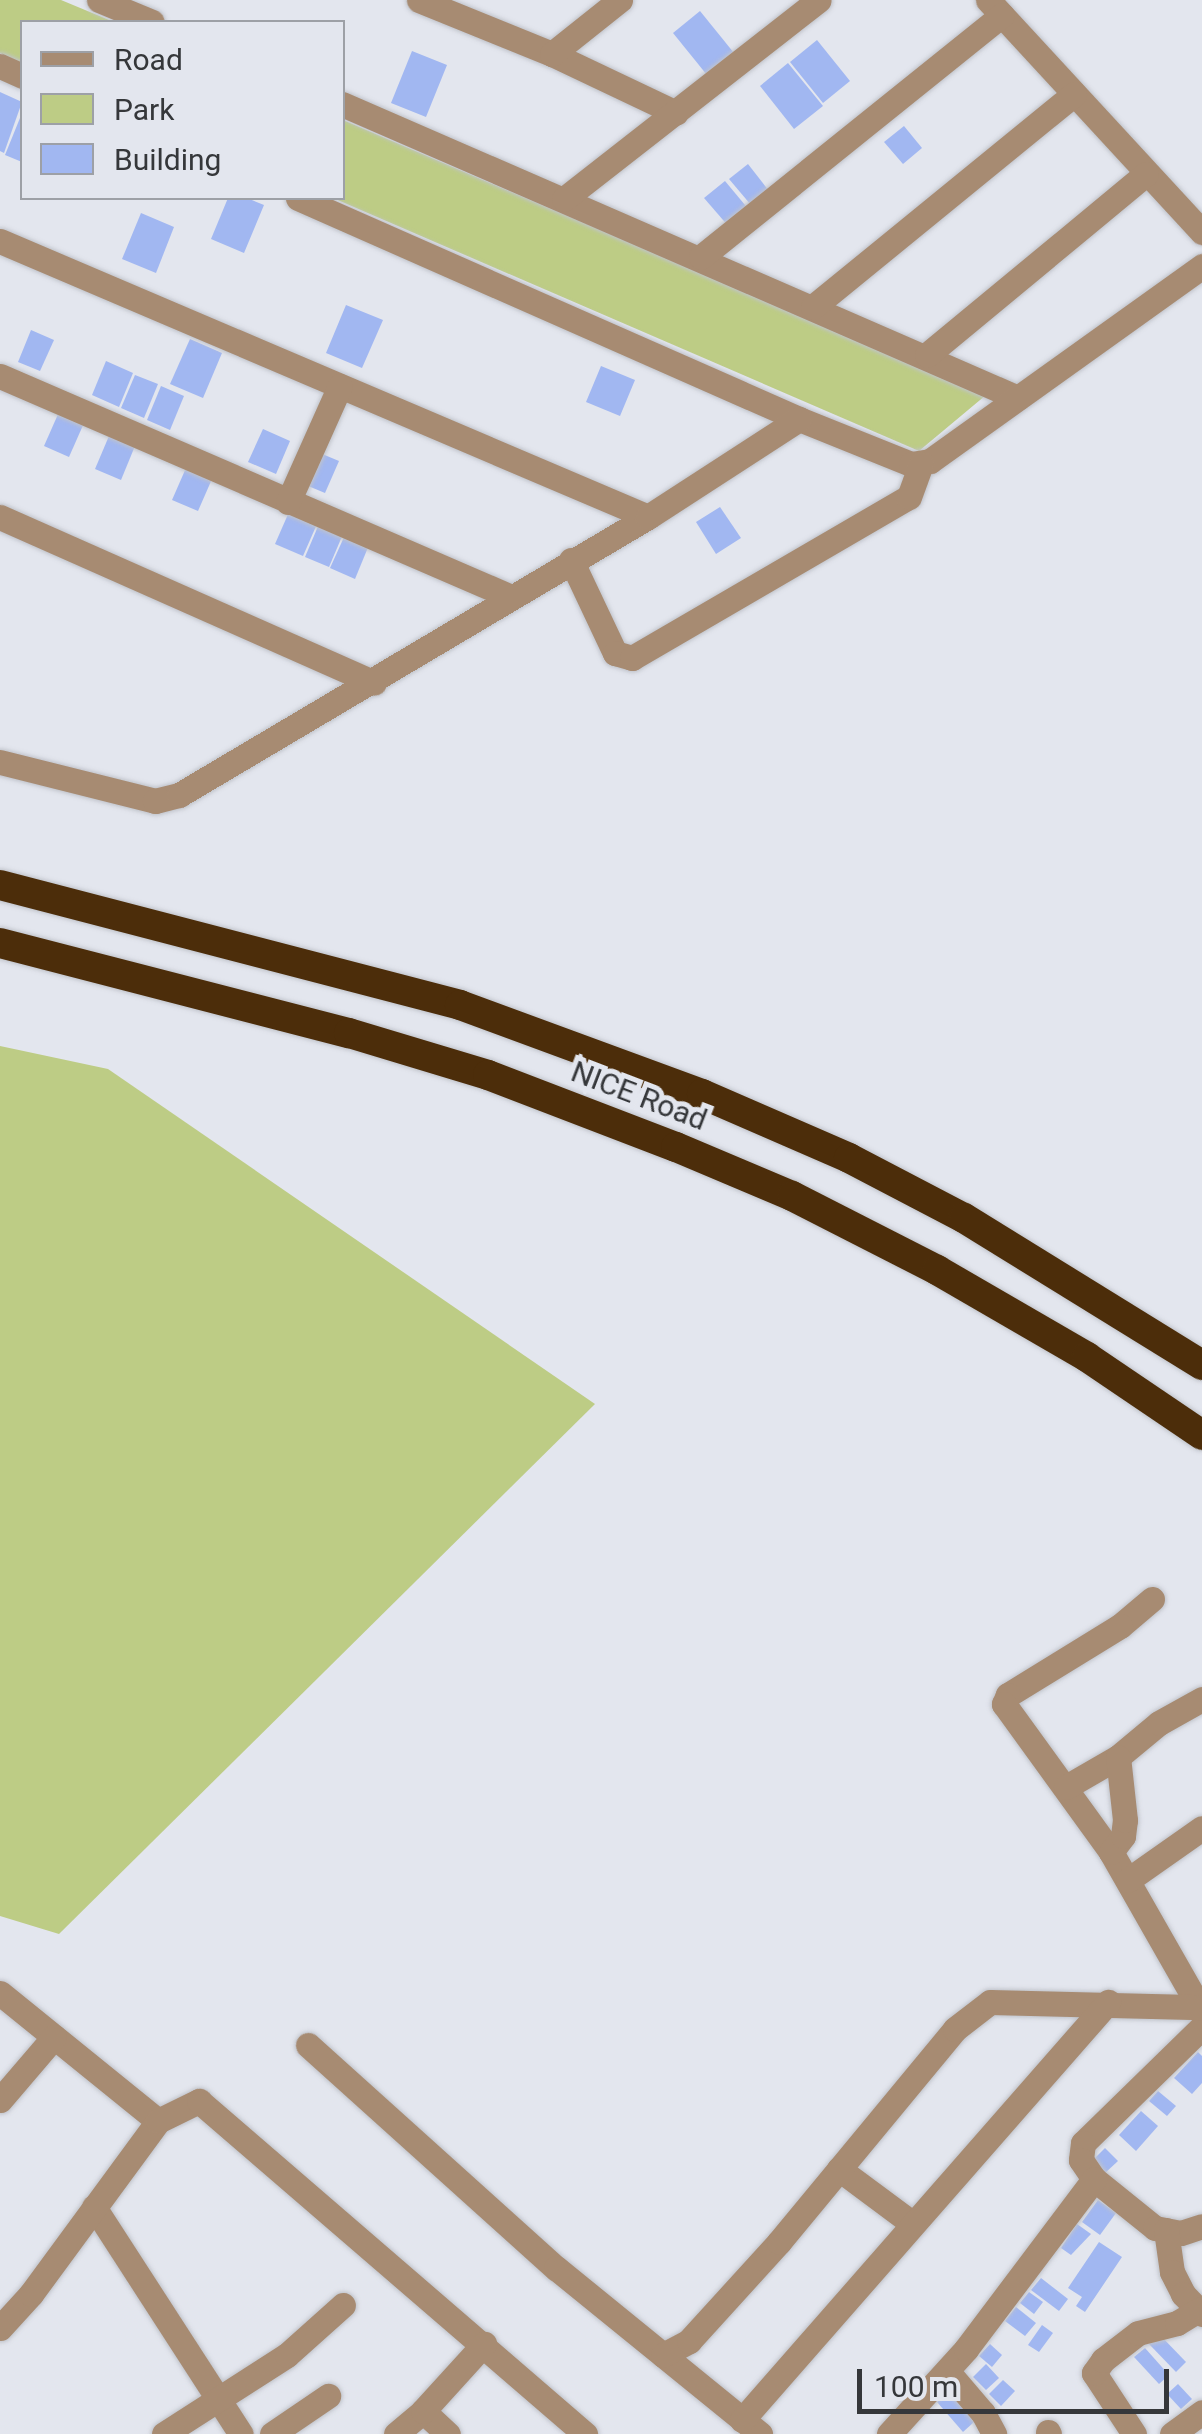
<!DOCTYPE html>
<style>
body{margin:0}
#map{position:relative;width:1202px;height:2434px;overflow:hidden;background:#e3e6ee;font-family:Roboto,sans-serif}
div>[style]{position:absolute}
[style*='--x']{left:calc(var(--x)*1px);top:calc(var(--y)*1px);width:calc(var(--w)*1px);rotate:calc(var(--a)*1deg)}
.green>*{inset:0;background:#bdcc85}
.building>*{inset:0;background:#a1b7f1}
.roads{filter:drop-shadow(0 0 2px #c0c3ca) drop-shadow(0 0 2px #c0c3ca)}
.minor>*{height:25px;margin:-12.5px;padding:0 12.5px;transform-origin:12.5px;border-radius:12.5px;background:#a78b72}
.highway>*{height:30px;margin:-15px;padding:0 15px;transform-origin:15px;border-radius:15px;background:#4c2d0a}
span{translate:-50% -50%;white-space:nowrap;text-align:center;line-height:1.15;-webkit-text-stroke:10px #e3e6ee;paint-order:stroke}
.street-label{font-size:30px;color:#35373a}
.legend{position:absolute;left:20px;top:20px;width:325px;height:180px;box-sizing:border-box;background:#e3e6ee;border:2px solid #9da0a6;margin:0;padding:12px 18px;list-style:none;font-size:30px;color:#35373a}
.legend li{display:flex;align-items:center;gap:20px;height:50px}
.legend b{width:50px;border:2px solid #9da0a6}
.scale{position:absolute;left:857px;top:2369px;width:312px;height:45px;box-sizing:border-box;border:5px solid #35373a;border-top:0;padding-left:12px;font-size:30px;line-height:35px;white-space:nowrap;color:#35373a;-webkit-text-stroke:8px #e3e6ee;paint-order:stroke}
</style>
<div id="map">
<div class="green">
<div style="clip-path:polygon(0 0,61px 0,114px 22px,22px 22px,22px 63px,0 53px)"></div>
<div style="clip-path:polygon(343px 120px,986px 395px,919px 451px,333px 198px,342px 198px)"></div>
<div style="clip-path:polygon(0 1046px,108px 1069px,595px 1404px,59px 1934px,0 1916px)"></div>
</div>
<div class="building">
<div style="clip-path:polygon(700px 11px,734px 53px,707px 75px,673px 33px)"></div>
<div style="clip-path:polygon(817px 40px,850px 81px,823px 103px,790px 62px)"></div>
<div style="clip-path:polygon(412px 51px,447px 65px,426px 117px,391px 103px)"></div>
<div style="clip-path:polygon(788px 63px,823px 106px,794px 129px,760px 86px)"></div>
<div style="clip-path:polygon(0 92px,22px 102px,4px 153px,0 151px)"></div>
<div style="clip-path:polygon(22px 113px,22px 162px,5px 155px)"></div>
<div style="clip-path:polygon(904px 126px,922px 148px,903px 164px,884px 142px)"></div>
<div style="clip-path:polygon(748px 164px,769px 191px,751px 205px,729px 179px)"></div>
<div style="clip-path:polygon(725px 181px,750px 211px,730px 228px,704px 198px)"></div>
<div style="clip-path:polygon(228px 198px,247px 198px,264px 205px,244px 253px,211px 239px)"></div>
<div style="clip-path:polygon(141px 213px,174px 227px,156px 273px,122px 259px)"></div>
<div style="clip-path:polygon(346px 305px,383px 320px,362px 368px,326px 353px)"></div>
<div style="clip-path:polygon(31px 330px,54px 340px,40px 371px,18px 362px)"></div>
<div style="clip-path:polygon(190px 339px,222px 353px,203px 398px,170px 384px)"></div>
<div style="clip-path:polygon(106px 361px,133px 373px,119px 407px,92px 395px)"></div>
<div style="clip-path:polygon(601px 366px,635px 380px,620px 416px,586px 402px)"></div>
<div style="clip-path:polygon(135px 375px,158px 384px,144px 418px,121px 408px)"></div>
<div style="clip-path:polygon(161px 386px,184px 396px,170px 430px,147px 420px)"></div>
<div style="clip-path:polygon(59px 412px,84px 423px,69px 457px,44px 446px)"></div>
<div style="clip-path:polygon(263px 429px,290px 441px,276px 474px,248px 462px)"></div>
<div style="clip-path:polygon(109px 436px,135px 446px,121px 480px,95px 469px)"></div>
<div style="clip-path:polygon(315px 451px,339px 461px,325px 493px,301px 483px)"></div>
<div style="clip-path:polygon(186px 468px,212px 479px,198px 511px,172px 500px)"></div>
<div style="clip-path:polygon(720px 507px,741px 538px,716px 554px,696px 522px)"></div>
<div style="clip-path:polygon(289px 512px,317px 524px,303px 556px,275px 544px)"></div>
<div style="clip-path:polygon(319px 524px,343px 534px,329px 567px,305px 557px)"></div>
<div style="clip-path:polygon(345px 535px,369px 545px,355px 579px,330px 568px)"></div>
<div style="clip-path:polygon(1198px 2052px,1202px 2056px,1202px 2083px,1192px 2094px,1174px 2078px)"></div>
<div style="clip-path:polygon(1158px 2091px,1176px 2106px,1167px 2116px,1149px 2101px)"></div>
<div style="clip-path:polygon(1141px 2111px,1158px 2126px,1136px 2151px,1119px 2135px)"></div>
<div style="clip-path:polygon(1105px 2148px,1118px 2161px,1104px 2174px,1091px 2162px)"></div>
<div style="clip-path:polygon(1098px 2200px,1116px 2213px,1100px 2235px,1082px 2222px)"></div>
<div style="clip-path:polygon(1077px 2224px,1091px 2234px,1071px 2255px,1061px 2248px)"></div>
<div style="clip-path:polygon(1099px 2242px,1122px 2257px,1085px 2312px,1076px 2306px,1082px 2297px,1068px 2288px)"></div>
<div style="clip-path:polygon(1041px 2278px,1068px 2299px,1059px 2311px,1031px 2290px)"></div>
<div style="clip-path:polygon(1029px 2292px,1043px 2302px,1034px 2314px,1020px 2303px)"></div>
<div style="clip-path:polygon(1016px 2307px,1036px 2323px,1025px 2336px,1005px 2321px)"></div>
<div style="clip-path:polygon(1042px 2325px,1053px 2333px,1039px 2352px,1028px 2345px)"></div>
<div style="clip-path:polygon(1159px 2334px,1186px 2362px,1176px 2372px,1149px 2344px)"></div>
<div style="clip-path:polygon(990px 2344px,1002px 2355px,992px 2367px,979px 2356px)"></div>
<div style="clip-path:polygon(1145px 2348px,1169px 2375px,1159px 2384px,1134px 2357px)"></div>
<div style="clip-path:polygon(986px 2364px,999px 2378px,986px 2390px,973px 2377px)"></div>
<div style="clip-path:polygon(1003px 2380px,1015px 2391px,1001px 2406px,989px 2394px)"></div>
<div style="clip-path:polygon(1178px 2384px,1192px 2399px,1181px 2409px,1167px 2394px)"></div>
<div style="clip-path:polygon(955px 2387px,974px 2422px,963px 2432px,937px 2402px)"></div>
</div>
<div class="roads">
<div class="minor">
<div style="--x:99;--y:0;--w:57;--a:22.5"></div>
<div style="--x:419;--y:0;--w:144;--a:22.1"></div>
<div style="--x:552;--y:54;--w:137;--a:25.4"></div>
<div style="--x:988;--y:0;--w:316;--a:47.3"></div>
<div style="--x:552;--y:54;--w:87;--a:-38.5"></div>
<div style="--x:0;--y:66;--w:24;--a:24"></div>
<div style="--x:342;--y:104;--w:737;--a:23.5"></div>
<div style="--x:298;--y:198;--w:548;--a:23.8"></div>
<div style="--x:799;--y:419;--w:121;--a:21.9"></div>
<div style="--x:911;--y:464;--w:19;--a:-9"></div>
<div style="--x:930;--y:461;--w:335;--a:-35.6"></div>
<div style="--x:564;--y:199;--w:323;--a:-38"></div>
<div style="--x:0;--y:241;--w:704;--a:23.07"></div>
<div style="--x:701;--y:257;--w:386;--a:-38.8"></div>
<div style="--x:813;--y:307;--w:337;--a:-39.2"></div>
<div style="--x:927;--y:355;--w:284;--a:-39.6"></div>
<div style="--x:0;--y:376;--w:555;--a:23.37"></div>
<div style="--x:288;--y:502;--w:127;--a:-65.9"></div>
<div style="--x:0;--y:517;--w:409;--a:23.9"></div>
<div style="--x:571;--y:560;--w:103;--a:64.7"></div>
<div style="--x:615;--y:653;--w:18;--a:16"></div>
<div style="--x:632;--y:658;--w:320;--a:-30.2"></div>
<div style="--x:909;--y:497;--w:35;--a:-70"></div>
<div style="--x:0;--y:762;--w:160;--a:14.1"></div>
<div style="--x:155;--y:801;--w:25;--a:-14"></div>
<div style="--x:179;--y:795;--w:545;--a:-30.66"></div>
<div style="--x:648;--y:517;--w:180;--a:-33"></div>
<div style="--x:1152;--y:1599;--w:42;--a:139.8"></div>
<div style="--x:1120;--y:1626;--w:132;--a:148.4"></div>
<div style="--x:1008;--y:1695;--w:10;--a:114"></div>
<div style="--x:1004;--y:1704;--w:183;--a:54.1"></div>
<div style="--x:1111;--y:1852;--w:177;--a:60.3"></div>
<div style="--x:1066;--y:1787;--w:60;--a:-30"></div>
<div style="--x:1118;--y:1757;--w:53;--a:-39.7"></div>
<div style="--x:1159;--y:1723;--w:49;--a:-29.2"></div>
<div style="--x:1111;--y:1852;--w:20;--a:-53"></div>
<div style="--x:1123;--y:1836;--w:16;--a:-83"></div>
<div style="--x:1125;--y:1820;--w:63;--a:-96.3"></div>
<div style="--x:1128;--y:1880;--w:90;--a:-35.1"></div>
<div style="--x:0;--y:1993;--w:203;--a:39"></div>
<div style="--x:1202;--y:2027;--w:166;--a:135.7"></div>
<div style="--x:1083;--y:2143;--w:17;--a:97"></div>
<div style="--x:1081;--y:2160;--w:23;--a:56"></div>
<div style="--x:1094;--y:2179;--w:78;--a:38.8"></div>
<div style="--x:1155;--y:2228;--w:26;--a:11"></div>
<div style="--x:1181;--y:2233;--w:22;--a:-18"></div>
<div style="--x:308;--y:2045;--w:334;--a:42"></div>
<div style="--x:556;--y:2268;--w:263;--a:39.1"></div>
<div style="--x:0;--y:2100;--w:83;--a:-49.4"></div>
<div style="--x:839;--y:2169;--w:92;--a:36.6"></div>
<div style="--x:94;--y:2207;--w:270;--a:57.1"></div>
<div style="--x:1166;--y:2230;--w:42;--a:81.9"></div>
<div style="--x:1172;--y:2272;--w:25;--a:63"></div>
<div style="--x:1183;--y:2294;--w:28;--a:46"></div>
<div style="--x:0;--y:2328;--w:46;--a:-47.6"></div>
<div style="--x:31;--y:2294;--w:215;--a:-53.7"></div>
<div style="--x:158;--y:2121;--w:46;--a:-26"></div>
<div style="--x:199;--y:2101;--w:510;--a:40.78"></div>
<div style="--x:663;--y:2355;--w:30;--a:-28"></div>
<div style="--x:689;--y:2341;--w:134;--a:-47.7"></div>
<div style="--x:779;--y:2242;--w:276;--a:-50.4"></div>
<div style="--x:955;--y:2029;--w:44;--a:-37.6"></div>
<div style="--x:990;--y:2002;--w:212;--a:1.4"></div>
<div style="--x:947;--y:2371;--w:55;--a:49.4"></div>
<div style="--x:983;--y:2413;--w:24;--a:62"></div>
<div style="--x:423;--y:2411;--w:34;--a:43"></div>
<div style="--x:742;--y:2420;--w:556;--a:-48.79"></div>
<div style="--x:1048;--y:2432;--w:2;--a:63"></div>
<div style="--x:164;--y:2434;--w:146;--a:-32.7"></div>
<div style="--x:287;--y:2355;--w:75;--a:-41.8"></div>
<div style="--x:272;--y:2434;--w:68;--a:-34.2"></div>
<div style="--x:396;--y:2434;--w:35;--a:-40"></div>
<div style="--x:423;--y:2411;--w:91;--a:-47.7"></div>
<div style="--x:889;--y:2434;--w:115;--a:-47.8"></div>
<div style="--x:966;--y:2349;--w:213;--a:-53"></div>
<div style="--x:1134;--y:2434;--w:73;--a:-123.3"></div>
<div style="--x:1094;--y:2373;--w:16;--a:-55"></div>
<div style="--x:1103;--y:2360;--w:44;--a:-37.6"></div>
<div style="--x:1138;--y:2333;--w:40;--a:-14.4"></div>
<div style="--x:1177;--y:2323;--w:26;--a:-31"></div>
<div style="--x:1172;--y:2434;--w:37;--a:-36"></div>
</div>
<div class="highway">
<div style="--x:0;--y:885;--w:475;--a:14.6"></div>
<div style="--x:460;--y:1005;--w:258;--a:20.2"></div>
<div style="--x:702;--y:1094;--w:160;--a:23.5"></div>
<div style="--x:849;--y:1158;--w:130;--a:27.6"></div>
<div style="--x:964;--y:1218;--w:280;--a:31.7"></div>
<div style="--x:0;--y:943;--w:360;--a:14.5"></div>
<div style="--x:349;--y:1033;--w:145;--a:16.8"></div>
<div style="--x:488;--y:1075;--w:201;--a:21"></div>
<div style="--x:676;--y:1147;--w:126;--a:22.9"></div>
<div style="--x:792;--y:1196;--w:163;--a:27"></div>
<div style="--x:937;--y:1270;--w:173;--a:30.1"></div>
<div style="--x:1087;--y:1357;--w:139;--a:34.1"></div>
</div>
</div>
<div class="street-label">
<span style="left:639px;top:1096px;rotate:21deg">NICE Road</span>
</div>
<ul class="legend">
<li><b style="height:12px;background:#a78b72"></b>Road</li>
<li><b style="height:28px;background:#bdcc85"></b>Park</li>
<li><b style="height:28px;background:#a1b7f1"></b>Building</li>
</ul>
<div class="scale">100 m</div>
</div>
